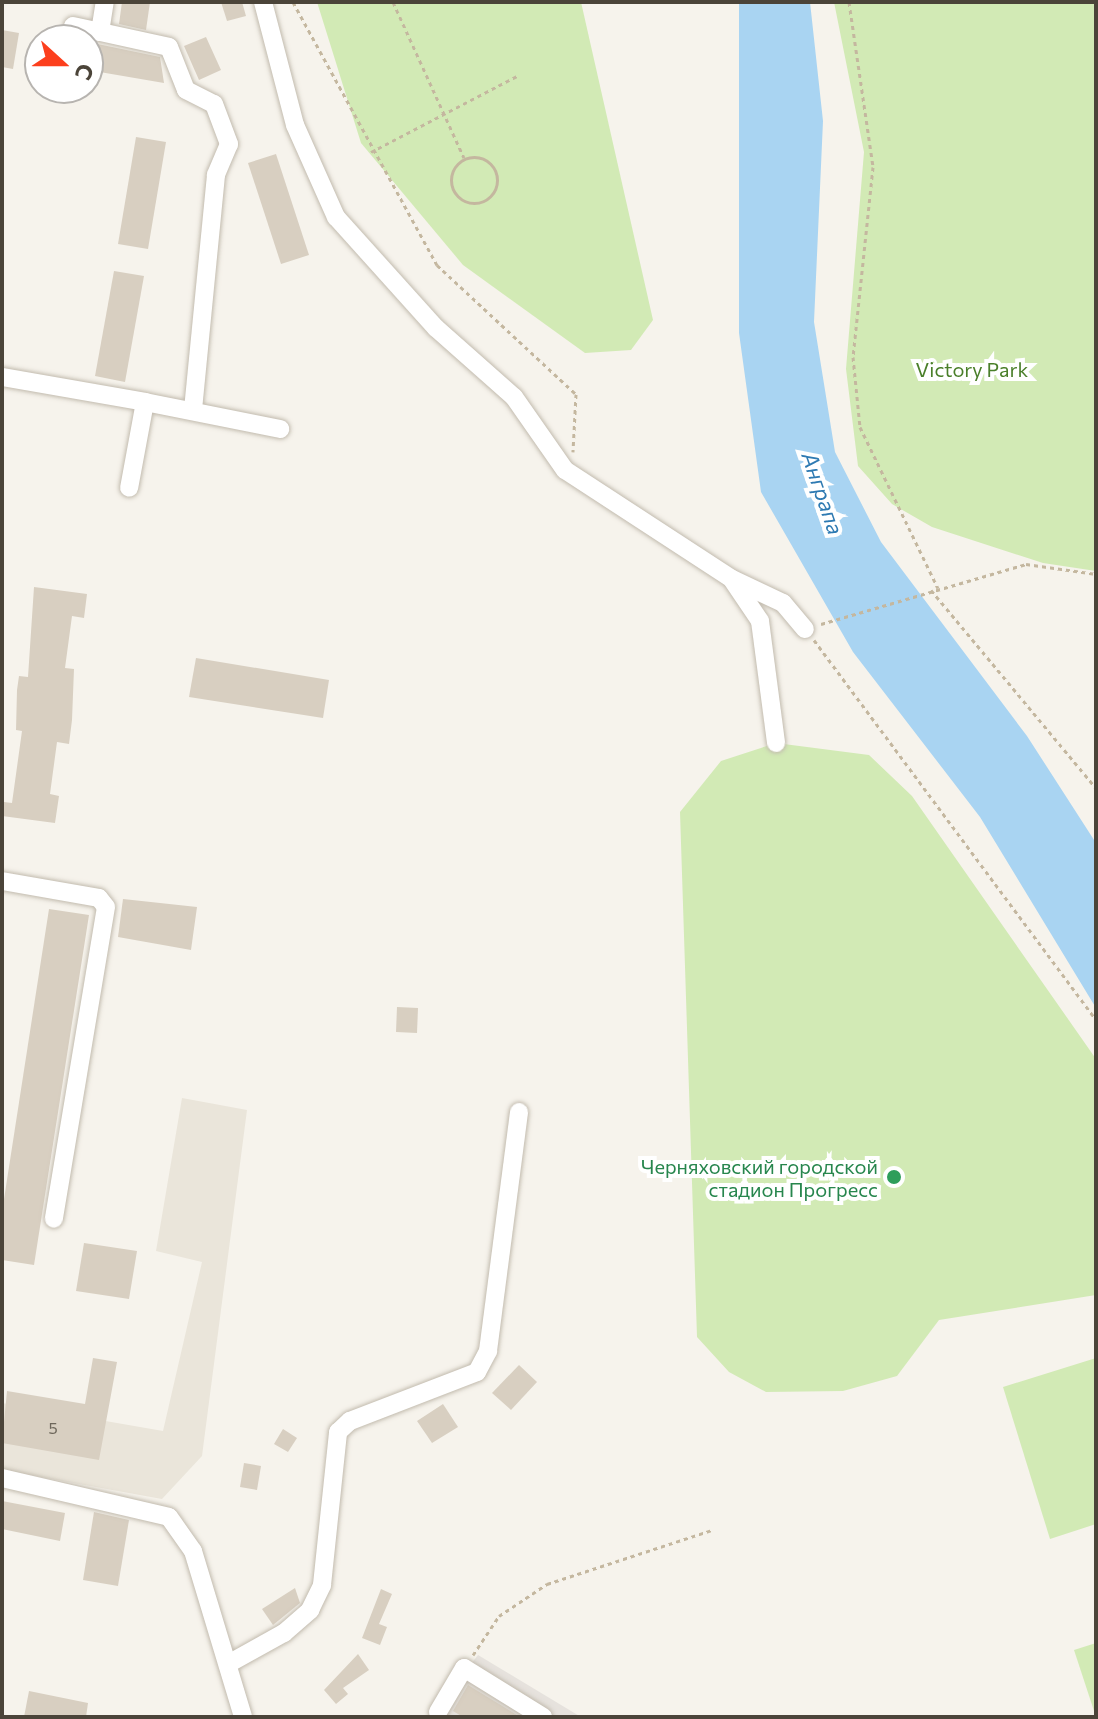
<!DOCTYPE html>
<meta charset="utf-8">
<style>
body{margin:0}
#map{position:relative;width:1098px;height:1719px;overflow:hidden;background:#f6f3ec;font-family:Commissioner,sans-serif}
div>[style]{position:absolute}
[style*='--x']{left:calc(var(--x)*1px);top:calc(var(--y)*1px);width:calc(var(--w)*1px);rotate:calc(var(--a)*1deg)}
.residential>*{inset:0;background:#eae5da}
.industrial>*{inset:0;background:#e6e2dd}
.green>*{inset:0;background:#d2eab5}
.water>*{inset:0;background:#a9d4f2}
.building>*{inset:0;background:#d8cfc1}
.path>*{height:3px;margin-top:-1.5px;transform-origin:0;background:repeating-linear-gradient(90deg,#c4b79f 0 4px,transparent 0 8px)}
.path>.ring{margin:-1.5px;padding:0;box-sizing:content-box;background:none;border:3px solid #c4b79f;border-radius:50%}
.roads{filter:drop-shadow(0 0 2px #c2bbae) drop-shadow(0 0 2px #c2bbae)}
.minor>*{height:18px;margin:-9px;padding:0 9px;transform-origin:9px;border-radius:9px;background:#fff}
.dots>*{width:22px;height:22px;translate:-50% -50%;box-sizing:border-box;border:4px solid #fff;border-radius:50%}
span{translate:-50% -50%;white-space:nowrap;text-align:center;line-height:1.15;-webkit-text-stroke:8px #fff;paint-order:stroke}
.number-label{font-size:16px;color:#6e675b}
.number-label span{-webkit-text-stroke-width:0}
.park-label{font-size:20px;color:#4a7f2a}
.leisure-label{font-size:20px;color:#27864d}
.right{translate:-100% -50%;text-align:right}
.water-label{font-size:22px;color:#2e7ab2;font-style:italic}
.frame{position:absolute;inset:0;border:4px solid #4b4439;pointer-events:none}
.north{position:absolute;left:24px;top:24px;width:80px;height:80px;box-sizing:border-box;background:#fff;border:2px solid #b7b4b0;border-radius:50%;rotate:111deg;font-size:22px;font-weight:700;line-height:32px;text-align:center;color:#4b4439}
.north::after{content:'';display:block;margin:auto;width:28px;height:36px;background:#fc3f1d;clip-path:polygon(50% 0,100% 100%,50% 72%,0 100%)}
</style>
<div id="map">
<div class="residential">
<div style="clip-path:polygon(182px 1098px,247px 1110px,202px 1456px,162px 1499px,2px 1470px,2px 1403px,163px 1431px,202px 1262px,156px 1251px)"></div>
</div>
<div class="industrial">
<div style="clip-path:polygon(478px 1655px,581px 1717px,430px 1717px)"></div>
</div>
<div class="green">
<div style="clip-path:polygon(317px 2px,581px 2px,653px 320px,631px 350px,585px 353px,463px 265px,361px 143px)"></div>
<div style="clip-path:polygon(834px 2px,1096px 2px,1096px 571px,1043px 563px,932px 527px,892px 504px,858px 466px,846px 369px,864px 152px)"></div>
<div style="clip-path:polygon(776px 743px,869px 755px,912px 796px,1096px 1059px,1096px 1295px,939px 1320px,897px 1376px,843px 1391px,766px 1392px,729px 1372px,697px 1337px,680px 812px,721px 761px)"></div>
<div style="clip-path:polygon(1096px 1358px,1096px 1524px,1050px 1539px,1003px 1387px)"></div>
<div style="clip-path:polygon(1096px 1643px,1096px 1717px,1074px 1650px)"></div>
</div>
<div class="water">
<div style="clip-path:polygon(739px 2px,810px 2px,823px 121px,814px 322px,835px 452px,881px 542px,1027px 736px,1096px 843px,1096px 1008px,980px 817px,853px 652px,761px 492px,739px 333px)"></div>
</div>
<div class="building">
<div style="clip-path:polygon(122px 2px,150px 2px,146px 30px,119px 24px)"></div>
<div style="clip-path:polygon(221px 2px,242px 2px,246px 16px,227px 21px)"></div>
<div style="clip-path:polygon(2px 30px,19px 33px,13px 69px,2px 67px)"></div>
<div style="clip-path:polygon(206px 37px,221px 70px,199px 80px,184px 46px)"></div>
<div style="clip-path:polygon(88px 42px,160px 57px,164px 83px,88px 70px)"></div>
<div style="clip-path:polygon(136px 137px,166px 142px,148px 249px,118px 244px)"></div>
<div style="clip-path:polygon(276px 154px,309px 255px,281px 264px,248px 163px)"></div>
<div style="clip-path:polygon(114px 271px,144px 276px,125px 382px,95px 376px)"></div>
<div style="clip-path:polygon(34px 587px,87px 594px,84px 618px,72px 616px,65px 668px,74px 669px,72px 720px,69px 744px,57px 742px,50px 794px,59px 796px,55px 823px,2px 816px,4px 802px,12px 803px,22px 731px,16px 730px,17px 690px,19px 676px,28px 677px)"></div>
<div style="clip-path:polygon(196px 658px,329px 680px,323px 718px,189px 697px)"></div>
<div style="clip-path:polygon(123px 899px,197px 907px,191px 950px,118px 937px)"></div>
<div style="clip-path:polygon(49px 909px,89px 915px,34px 1265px,2px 1260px,2px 1212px)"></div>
<div style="clip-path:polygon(397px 1007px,418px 1008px,417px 1033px,396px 1032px)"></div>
<div style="clip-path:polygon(84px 1243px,137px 1251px,129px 1299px,76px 1291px)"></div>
<div style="clip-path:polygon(93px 1358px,117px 1362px,99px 1460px,2px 1443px,7px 1391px,85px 1404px)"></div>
<div style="clip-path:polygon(519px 1365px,537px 1382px,511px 1410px,492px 1393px)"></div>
<div style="clip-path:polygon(443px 1404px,458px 1427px,432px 1443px,417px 1421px)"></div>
<div style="clip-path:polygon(283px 1429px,297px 1438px,288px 1452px,274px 1444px)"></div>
<div style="clip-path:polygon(244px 1463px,261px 1466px,257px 1490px,240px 1487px)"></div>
<div style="clip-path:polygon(2px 1501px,65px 1513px,60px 1541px,2px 1529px)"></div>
<div style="clip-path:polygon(94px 1512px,129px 1520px,118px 1586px,83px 1580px)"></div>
<div style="clip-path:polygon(295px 1588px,300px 1603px,273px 1625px,262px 1609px)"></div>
<div style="clip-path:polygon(381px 1589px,392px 1594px,379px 1624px,387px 1627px,380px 1645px,362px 1638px)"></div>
<div style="clip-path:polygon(358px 1654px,369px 1670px,343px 1688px,348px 1694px,336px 1704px,324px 1690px)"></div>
<div style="clip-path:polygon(468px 1685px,520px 1717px,463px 1717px,453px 1711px)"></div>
<div style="clip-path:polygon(29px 1691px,88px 1703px,86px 1717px,24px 1717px)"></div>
</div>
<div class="path">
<div style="--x:293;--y:2;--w:300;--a:61.3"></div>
<div style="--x:437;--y:265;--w:190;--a:42.9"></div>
<div style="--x:576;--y:394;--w:58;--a:93"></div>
<div style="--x:393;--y:2;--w:171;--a:65.5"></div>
<div style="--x:849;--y:2;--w:167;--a:81.7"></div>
<div style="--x:873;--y:167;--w:191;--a:96"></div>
<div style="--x:853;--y:357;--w:70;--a:84.3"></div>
<div style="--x:860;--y:427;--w:179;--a:64.2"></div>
<div style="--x:371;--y:152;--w:165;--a:-27.5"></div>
<div class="ring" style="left:451px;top:157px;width:43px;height:43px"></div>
<div style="--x:931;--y:590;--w:258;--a:50.2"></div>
<div style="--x:821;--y:624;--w:214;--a:-16.3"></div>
<div style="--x:1026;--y:564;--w:71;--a:8.1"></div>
<div style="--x:814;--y:640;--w:473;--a:53.4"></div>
<div style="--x:473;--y:1655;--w:47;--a:-56.3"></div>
<div style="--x:499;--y:1616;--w:58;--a:-33.7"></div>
<div style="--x:547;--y:1584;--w:174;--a:-18.1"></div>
</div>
<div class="roads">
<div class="minor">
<div style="--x:263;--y:2;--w:127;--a:75.4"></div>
<div style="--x:295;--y:125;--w:101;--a:66"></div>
<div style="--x:336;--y:217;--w:149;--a:48"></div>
<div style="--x:436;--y:328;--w:104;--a:41.5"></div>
<div style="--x:514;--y:397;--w:89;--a:55.1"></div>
<div style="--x:565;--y:470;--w:199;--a:33.1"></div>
<div style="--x:732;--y:579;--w:56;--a:25.2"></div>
<div style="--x:783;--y:603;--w:34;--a:50"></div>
<div style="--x:73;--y:26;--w:98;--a:12.3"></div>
<div style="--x:169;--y:47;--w:46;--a:68.4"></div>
<div style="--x:186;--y:90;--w:31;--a:27"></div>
<div style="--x:214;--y:104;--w:43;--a:69.4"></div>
<div style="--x:229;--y:144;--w:34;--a:113"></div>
<div style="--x:216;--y:175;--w:235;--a:95.6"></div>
<div style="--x:100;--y:32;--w:30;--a:-81"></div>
<div style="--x:2;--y:377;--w:145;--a:9.9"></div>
<div style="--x:145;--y:402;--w:87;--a:100.5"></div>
<div style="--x:145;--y:402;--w:138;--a:11.3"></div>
<div style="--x:733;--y:581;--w:48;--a:56"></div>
<div style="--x:760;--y:621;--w:123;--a:82.5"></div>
<div style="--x:2;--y:881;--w:98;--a:9.9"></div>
<div style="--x:99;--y:898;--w:11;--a:52"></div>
<div style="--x:106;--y:907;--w:316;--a:99.5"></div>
<div style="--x:2;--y:1478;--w:171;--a:13.1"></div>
<div style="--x:169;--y:1517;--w:42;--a:54.8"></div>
<div style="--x:193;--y:1551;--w:173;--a:73.2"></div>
<div style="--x:228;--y:1664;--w:64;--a:-29"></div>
<div style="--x:284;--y:1633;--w:35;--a:-41"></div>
<div style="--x:310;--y:1610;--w:28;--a:-64"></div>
<div style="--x:322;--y:1585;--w:154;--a:-84"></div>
<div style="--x:338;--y:1432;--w:16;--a:-43"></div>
<div style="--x:350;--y:1421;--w:136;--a:-21.1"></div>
<div style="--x:477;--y:1372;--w:24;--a:-62"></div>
<div style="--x:488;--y:1351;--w:241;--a:-82.6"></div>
<div style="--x:438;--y:1712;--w:51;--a:-59.4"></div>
<div style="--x:464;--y:1668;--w:93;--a:31.8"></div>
</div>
</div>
<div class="dots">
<div style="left:894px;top:1177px;background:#2e9e5b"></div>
</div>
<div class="number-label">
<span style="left:53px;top:1428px">5</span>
</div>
<div class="park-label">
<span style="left:972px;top:369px">Victory Park</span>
</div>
<div class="leisure-label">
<span class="right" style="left:878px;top:1178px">Черняховский городской<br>стадион Прогресс</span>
</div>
<div class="water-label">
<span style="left:823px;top:493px;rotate:71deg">Анграпа</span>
</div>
<div class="frame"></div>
<div class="north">С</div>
</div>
